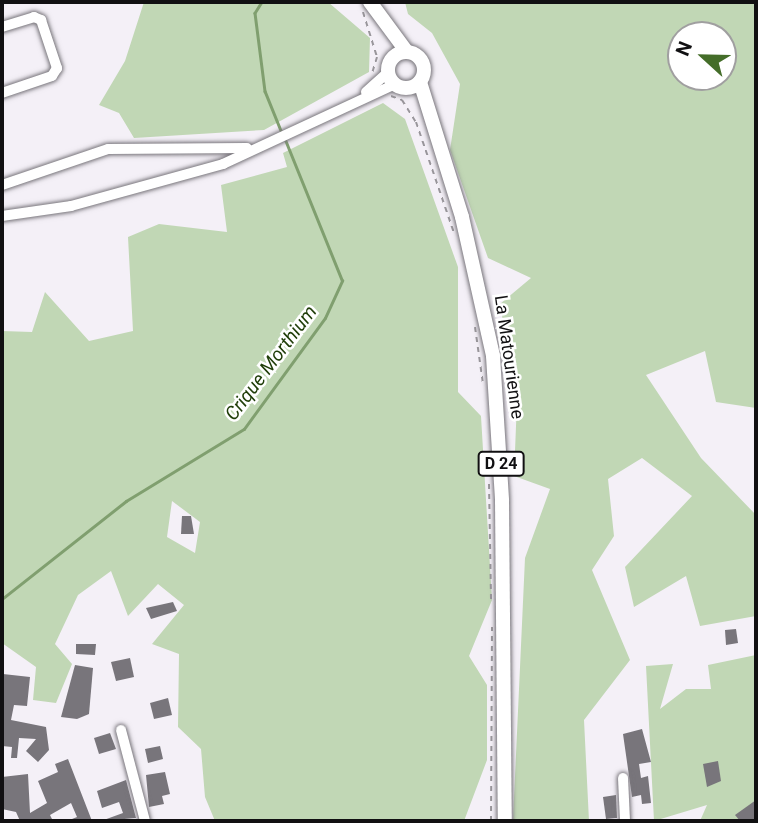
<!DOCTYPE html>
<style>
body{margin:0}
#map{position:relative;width:758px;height:823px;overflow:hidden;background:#f4f0f7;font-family:Roboto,sans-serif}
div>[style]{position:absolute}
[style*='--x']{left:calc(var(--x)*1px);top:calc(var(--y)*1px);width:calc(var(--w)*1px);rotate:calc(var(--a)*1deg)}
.green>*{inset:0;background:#c1d7b5}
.stream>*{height:2.5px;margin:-1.25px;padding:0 1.25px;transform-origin:1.25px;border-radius:1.25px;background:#809f6f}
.building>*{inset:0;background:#78757b}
.path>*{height:2px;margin-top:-1px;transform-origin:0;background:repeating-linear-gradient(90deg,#99969b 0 5px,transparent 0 10px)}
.roads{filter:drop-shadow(0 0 2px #79767c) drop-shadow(0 0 2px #79767c)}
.minor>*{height:10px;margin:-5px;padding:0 5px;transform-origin:5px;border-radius:5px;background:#fff}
.major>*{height:14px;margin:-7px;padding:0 7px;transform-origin:7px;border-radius:7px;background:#fff}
.major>.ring{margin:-7px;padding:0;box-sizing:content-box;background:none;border:14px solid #fff;border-radius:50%}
span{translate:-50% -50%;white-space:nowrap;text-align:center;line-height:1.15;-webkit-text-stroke:5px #fff;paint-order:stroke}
.shield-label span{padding:2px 5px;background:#fff;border:2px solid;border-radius:5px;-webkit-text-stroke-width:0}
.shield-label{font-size:16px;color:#111012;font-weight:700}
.street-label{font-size:18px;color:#111012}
.water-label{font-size:19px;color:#203e09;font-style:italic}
.frame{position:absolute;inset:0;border:4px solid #111012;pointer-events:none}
.north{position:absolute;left:667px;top:21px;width:70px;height:70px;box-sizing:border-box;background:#fff;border:2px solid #a09fa0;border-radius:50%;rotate:292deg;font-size:19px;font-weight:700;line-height:28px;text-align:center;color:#111012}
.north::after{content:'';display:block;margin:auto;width:24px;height:32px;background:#446d29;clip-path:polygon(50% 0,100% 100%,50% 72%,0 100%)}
</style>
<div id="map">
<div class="green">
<div style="clip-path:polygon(144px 2px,328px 2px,370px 38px,369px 72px,264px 130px,134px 138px,119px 113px,99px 105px,125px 61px)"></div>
<div style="clip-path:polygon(evenodd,405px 2px,756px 2px,756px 408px,716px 402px,705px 351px,646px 375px,701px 458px,756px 515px,756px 616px,700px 626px,686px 576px,634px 607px,625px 567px,692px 496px,642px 458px,608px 479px,614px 536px,592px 570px,630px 660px,584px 720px,589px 821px,513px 820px,525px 558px,550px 489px,514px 476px,517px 401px,500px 304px,531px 278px,488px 258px,450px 150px,460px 84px,432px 33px,408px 14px,405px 2px,681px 35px,723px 35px,723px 77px,681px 77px,681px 35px)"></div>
<div style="clip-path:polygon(evenodd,383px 103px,405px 119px,458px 267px,458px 392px,481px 416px,492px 600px,469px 656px,487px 685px,487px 760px,464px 821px,215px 821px,205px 797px,201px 749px,178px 727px,179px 654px,152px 644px,184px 605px,158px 584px,128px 616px,111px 571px,78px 595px,55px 644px,72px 664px,56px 703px,33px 700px,36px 667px,2px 643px,2px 331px,32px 332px,45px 292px,89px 341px,133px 331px,128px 237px,159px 224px,227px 232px,221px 185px,287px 167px,283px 153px,383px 103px,172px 501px,200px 522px,195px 553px,167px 537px,172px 501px)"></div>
<div style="clip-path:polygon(756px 655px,756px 821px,700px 821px,707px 805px,654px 821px,646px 666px,673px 664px,660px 709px,686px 689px,711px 689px,708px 665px)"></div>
</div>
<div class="stream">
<div style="--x:262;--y:2;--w:13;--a:122"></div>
<div style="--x:255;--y:13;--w:79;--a:82.7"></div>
<div style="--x:265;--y:91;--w:45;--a:68"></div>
<div style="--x:2;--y:599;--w:158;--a:-38.3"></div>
<div style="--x:126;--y:501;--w:138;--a:-31.4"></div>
<div style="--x:244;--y:429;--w:137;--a:-53.9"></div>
<div style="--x:325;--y:318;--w:41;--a:-65.3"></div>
<div style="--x:342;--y:281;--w:152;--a:-112"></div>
</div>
<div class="building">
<div style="clip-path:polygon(182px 516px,191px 516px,194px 534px,181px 534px)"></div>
<div style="clip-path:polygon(173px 602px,177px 611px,151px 619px,146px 608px)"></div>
<div style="clip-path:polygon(736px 629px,738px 643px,726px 645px,725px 630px)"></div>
<div style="clip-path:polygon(76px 644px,96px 644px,95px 655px,76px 654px)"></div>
<div style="clip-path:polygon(130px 658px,134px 677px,116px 681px,111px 662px)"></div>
<div style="clip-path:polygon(75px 665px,93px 668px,89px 714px,77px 719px,61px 717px)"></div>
<div style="clip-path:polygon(3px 674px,30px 677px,27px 706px,14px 705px,11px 720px,46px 727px,49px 750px,38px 762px,26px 751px,36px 739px,19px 738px,17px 758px,11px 758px,12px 747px,2px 746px)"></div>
<div style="clip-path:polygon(168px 698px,172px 715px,154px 719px,150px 703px)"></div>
<div style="clip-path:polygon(642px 729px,651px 762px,639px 764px,641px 778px,648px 776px,651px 803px,642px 804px,641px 795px,632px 797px,623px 734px)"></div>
<div style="clip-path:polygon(110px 733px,116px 749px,99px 754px,94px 738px)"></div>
<div style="clip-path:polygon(160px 746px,163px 759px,148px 763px,145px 749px)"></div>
<div style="clip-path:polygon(68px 759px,92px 821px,67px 821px,77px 817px,71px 803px,50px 815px,53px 821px,20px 821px,16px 812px,2px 809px,2px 777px,28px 774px,30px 813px,47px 803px,38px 781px,58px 772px,55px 764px)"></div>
<div style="clip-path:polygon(718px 761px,721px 781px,707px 787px,703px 764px)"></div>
<div style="clip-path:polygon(165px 772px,170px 794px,162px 796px,164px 804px,149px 807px,146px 775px)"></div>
<div style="clip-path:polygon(126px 780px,136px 818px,101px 821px,123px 813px,119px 802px,102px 808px,97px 791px)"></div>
<div style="clip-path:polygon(616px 795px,617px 818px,606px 819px,603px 797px)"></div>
<div style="clip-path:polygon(756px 800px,756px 821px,740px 821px,735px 815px)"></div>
</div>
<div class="path">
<div style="--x:363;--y:12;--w:47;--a:72.7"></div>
<div style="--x:377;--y:57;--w:17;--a:107"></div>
<div style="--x:391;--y:96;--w:12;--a:20"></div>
<div style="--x:402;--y:100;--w:26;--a:58"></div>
<div style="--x:416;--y:122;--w:117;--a:71.1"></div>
<div style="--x:475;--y:327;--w:58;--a:82"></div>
<div style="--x:489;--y:484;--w:120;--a:89"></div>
<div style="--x:491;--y:821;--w:194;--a:-89.7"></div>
</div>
<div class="roads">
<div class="minor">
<div style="--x:2;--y:27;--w:34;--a:-17"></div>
<div style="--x:34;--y:17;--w:8;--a:23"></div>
<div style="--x:41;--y:20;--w:51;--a:71.6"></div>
<div style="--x:57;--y:68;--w:9;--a:122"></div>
<div style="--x:52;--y:76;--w:53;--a:161.2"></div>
<div style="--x:366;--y:92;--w:31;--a:-42"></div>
<div style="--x:2;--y:185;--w:112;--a:-18.8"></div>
<div style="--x:108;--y:149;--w:139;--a:-0.4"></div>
<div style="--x:2;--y:216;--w:70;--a:-8.2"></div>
<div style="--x:71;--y:206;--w:158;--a:-15.4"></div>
<div style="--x:223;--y:164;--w:190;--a:-24.9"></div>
<div style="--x:121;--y:730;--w:94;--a:75.2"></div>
<div style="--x:623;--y:778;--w:43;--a:87.3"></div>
</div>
<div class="major">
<div style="--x:370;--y:2;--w:62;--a:53.5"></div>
<div class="ring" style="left:388px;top:52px;width:22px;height:22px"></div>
<div style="--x:420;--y:82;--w:141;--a:72.7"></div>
<div style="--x:462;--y:217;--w:142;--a:77.4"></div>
<div style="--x:493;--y:356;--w:145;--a:86.4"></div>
<div style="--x:502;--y:501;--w:320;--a:89.5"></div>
</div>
</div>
<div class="shield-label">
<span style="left:501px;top:464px">D 24</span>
</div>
<div class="street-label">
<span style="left:509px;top:357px;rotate:82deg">La Matourienne</span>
</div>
<div class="water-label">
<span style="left:271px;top:363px;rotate:-53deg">Crique Morthium</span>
</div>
<div class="frame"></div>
<div class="north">N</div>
</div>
